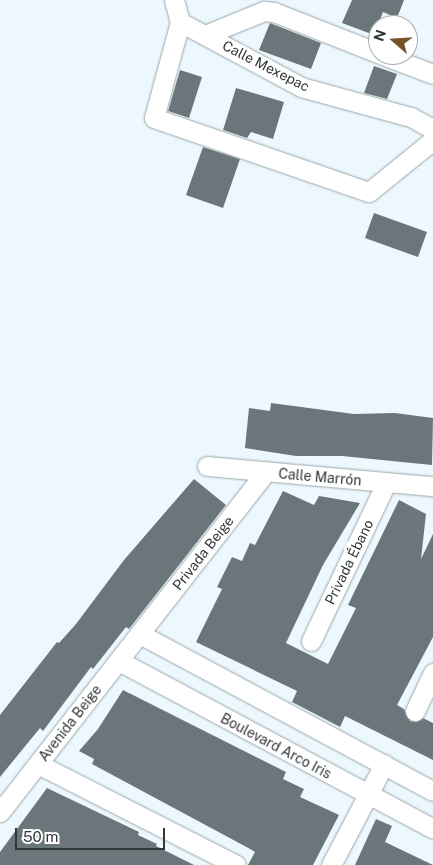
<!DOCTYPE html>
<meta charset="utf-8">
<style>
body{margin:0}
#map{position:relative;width:433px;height:865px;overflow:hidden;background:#ecf8fd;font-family:"Public Sans",sans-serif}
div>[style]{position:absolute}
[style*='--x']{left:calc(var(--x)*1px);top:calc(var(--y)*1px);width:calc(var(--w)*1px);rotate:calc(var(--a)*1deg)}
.building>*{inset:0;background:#6b767a}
.roads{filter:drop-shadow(0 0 1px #9ba7ab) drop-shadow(0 0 1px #9ba7ab)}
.minor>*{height:19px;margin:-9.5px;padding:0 9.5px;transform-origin:9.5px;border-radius:9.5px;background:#fff}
span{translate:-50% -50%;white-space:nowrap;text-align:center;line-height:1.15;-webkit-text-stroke:5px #fff;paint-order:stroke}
.street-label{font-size:14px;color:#313637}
.north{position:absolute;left:368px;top:15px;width:50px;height:50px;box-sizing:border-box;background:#fff;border:1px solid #adafaf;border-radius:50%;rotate:289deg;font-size:14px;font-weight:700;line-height:20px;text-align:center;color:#313637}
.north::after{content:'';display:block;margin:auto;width:18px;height:22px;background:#74522a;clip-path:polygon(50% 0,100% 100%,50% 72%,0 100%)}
.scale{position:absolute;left:15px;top:828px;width:150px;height:22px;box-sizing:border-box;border:2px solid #313637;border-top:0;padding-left:6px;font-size:15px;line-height:18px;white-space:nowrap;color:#313637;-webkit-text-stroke:4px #fff;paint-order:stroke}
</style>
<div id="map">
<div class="building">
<div style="clip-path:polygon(352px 0,404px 0,397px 18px,383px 12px,374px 35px,342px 23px)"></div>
<div style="clip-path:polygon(270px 23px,321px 43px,311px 69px,259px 50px)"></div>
<div style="clip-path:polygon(374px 66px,397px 74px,387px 99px,364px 93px)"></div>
<div style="clip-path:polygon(180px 70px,202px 77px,189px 118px,168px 111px)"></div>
<div style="clip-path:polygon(236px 88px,284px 102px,273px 139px,251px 132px,247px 138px,223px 130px)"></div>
<div style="clip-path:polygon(203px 147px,240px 159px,223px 208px,186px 195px)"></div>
<div style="clip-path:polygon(374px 213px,427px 232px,418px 257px,365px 238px)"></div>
<div style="clip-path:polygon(271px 403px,354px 414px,395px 413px,433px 418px,432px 465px,342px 456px,296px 456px,245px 448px,249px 408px,270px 411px)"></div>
<div style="clip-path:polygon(194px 479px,226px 505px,129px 629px,126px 627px,93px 669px,91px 667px,43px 731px,40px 728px,0 777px,0 715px,57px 642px,59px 643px,76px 624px,124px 560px)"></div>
<div style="clip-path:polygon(283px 491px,314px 505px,319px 496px,360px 503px,323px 565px,286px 643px,328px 664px,356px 608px,348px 605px,399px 500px,426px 514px,421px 559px,433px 534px,433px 637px,397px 705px,404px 709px,410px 721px,416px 722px,423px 718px,433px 723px,433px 760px,345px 716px,340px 727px,321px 717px,292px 702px,297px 691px,196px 642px,222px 589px,217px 587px,232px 557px,242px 561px,250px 543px,255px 545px)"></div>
<div style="clip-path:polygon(123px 690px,286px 772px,283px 779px,304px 789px,300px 797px,339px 815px,313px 865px,248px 865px,255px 852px,252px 850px,92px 764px,94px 759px,79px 751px,98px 729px)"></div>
<div style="clip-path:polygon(47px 788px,139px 832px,138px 835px,157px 844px,156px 846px,194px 865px,0 865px,0 852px)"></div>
<div style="clip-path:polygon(376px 819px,392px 826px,385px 842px,433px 865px,355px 865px)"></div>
</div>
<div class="roads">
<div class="minor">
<div style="--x:174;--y:0;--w:23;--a:75"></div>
<div style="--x:180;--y:22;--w:137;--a:28.2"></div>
<div style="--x:301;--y:87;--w:114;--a:15.3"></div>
<div style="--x:411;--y:117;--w:25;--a:29"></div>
<div style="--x:180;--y:22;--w:99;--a:105.2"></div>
<div style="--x:154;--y:118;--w:227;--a:19"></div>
<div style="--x:369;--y:192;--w:82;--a:-39.1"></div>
<div style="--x:205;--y:35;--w:64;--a:-22.1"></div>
<div style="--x:264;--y:11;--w:10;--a:6"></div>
<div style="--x:274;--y:12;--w:112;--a:21.5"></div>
<div style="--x:383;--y:55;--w:53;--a:20.8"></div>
<div style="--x:207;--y:466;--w:227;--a:5.1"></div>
<div style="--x:140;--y:634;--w:332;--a:28.2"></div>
<div style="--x:311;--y:641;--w:175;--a:-64.6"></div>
<div style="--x:119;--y:661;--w:356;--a:28.1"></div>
<div style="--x:415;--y:711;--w:42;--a:-64.7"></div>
<div style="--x:38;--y:764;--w:222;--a:27"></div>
<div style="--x:0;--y:812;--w:430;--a:-52"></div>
<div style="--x:331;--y:865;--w:114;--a:-62.3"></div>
</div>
</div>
<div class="street-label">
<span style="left:266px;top:66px;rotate:27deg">Calle Mexepac</span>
<span style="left:320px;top:477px;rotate:5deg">Calle Marrón</span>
<span style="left:203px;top:553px;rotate:-52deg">Privada Beige</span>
<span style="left:349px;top:562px;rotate:-64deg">Privada Ébano</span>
<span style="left:70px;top:723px;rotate:-52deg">Avenida Beige</span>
<span style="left:276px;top:746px;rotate:28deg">Boulevard Arco Iris</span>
</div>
<div class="north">N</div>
<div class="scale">50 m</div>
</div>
